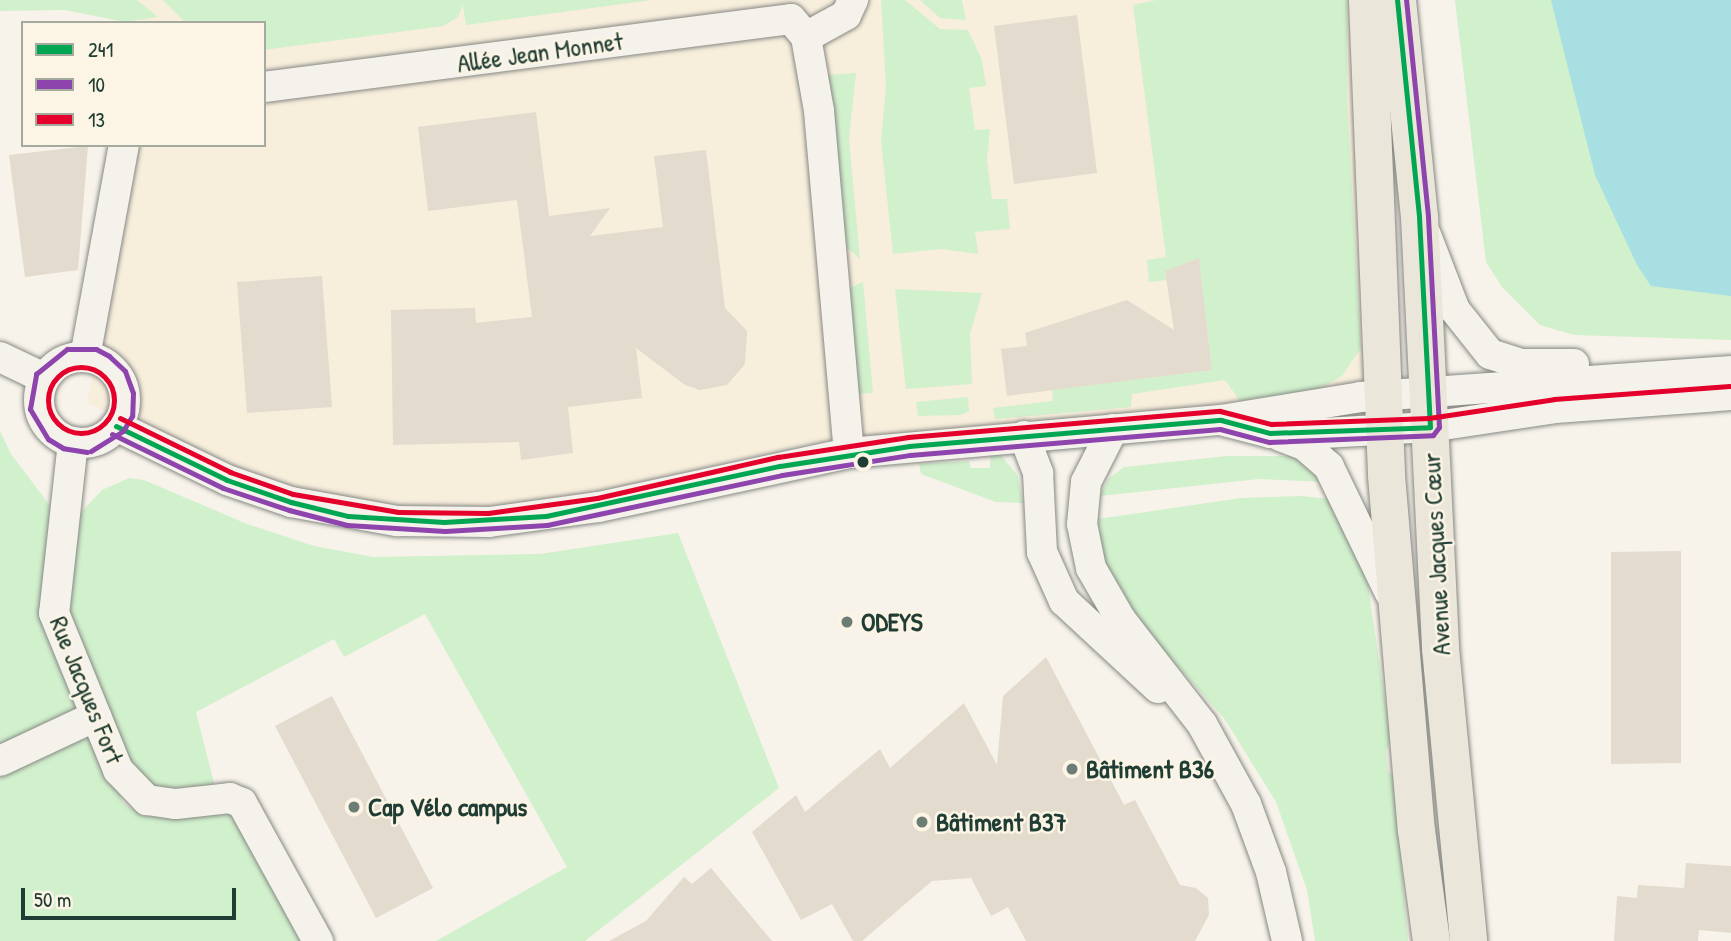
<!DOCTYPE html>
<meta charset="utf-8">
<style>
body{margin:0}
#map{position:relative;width:1731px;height:941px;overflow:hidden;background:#f7f3ea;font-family:"Patrick Hand",sans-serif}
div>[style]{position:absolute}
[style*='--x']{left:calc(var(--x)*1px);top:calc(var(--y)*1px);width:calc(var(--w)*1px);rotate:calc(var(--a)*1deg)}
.built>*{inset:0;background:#f8eedc}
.green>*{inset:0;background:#d1f0cc}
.water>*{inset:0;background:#a7dfe2}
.building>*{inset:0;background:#e2dbce}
.roads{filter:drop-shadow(0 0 2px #868984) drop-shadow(0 0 2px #868984)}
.minor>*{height:30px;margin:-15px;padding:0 15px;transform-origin:15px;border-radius:15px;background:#f5f2ec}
.minor>.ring{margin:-15px;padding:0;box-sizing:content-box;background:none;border:30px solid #f5f2ec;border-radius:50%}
.major>*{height:37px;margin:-18.5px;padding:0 18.5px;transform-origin:18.5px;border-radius:18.5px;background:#ebe6da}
.bus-1>*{height:5px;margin:-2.5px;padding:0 2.5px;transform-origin:2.5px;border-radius:2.5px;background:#00a651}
.bus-2>*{height:5px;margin:-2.5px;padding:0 2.5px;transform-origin:2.5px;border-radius:2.5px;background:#8e44ad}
.bus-3>*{height:5px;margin:-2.5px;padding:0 2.5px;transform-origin:2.5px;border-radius:2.5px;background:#e4002b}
.bus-3>.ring{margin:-2.5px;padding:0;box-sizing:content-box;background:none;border:5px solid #e4002b;border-radius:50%}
.dots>*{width:19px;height:19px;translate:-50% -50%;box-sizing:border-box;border:4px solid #fcf5e5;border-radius:50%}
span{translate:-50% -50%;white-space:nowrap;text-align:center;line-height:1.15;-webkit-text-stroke:5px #fcf5e5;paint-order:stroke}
.street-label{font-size:26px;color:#1f3d34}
.poi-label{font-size:26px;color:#1f3d34;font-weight:700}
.left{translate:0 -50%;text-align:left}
.legend{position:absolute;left:21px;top:21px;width:245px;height:126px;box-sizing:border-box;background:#fcf5e5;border:2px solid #a4ab9e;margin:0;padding:9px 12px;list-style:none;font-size:21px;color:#1f3d34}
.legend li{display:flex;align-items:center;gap:14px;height:35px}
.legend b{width:35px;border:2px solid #a4ab9e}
.scale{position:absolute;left:21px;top:888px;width:215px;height:32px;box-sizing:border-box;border:4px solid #1f3d34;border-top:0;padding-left:9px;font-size:21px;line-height:24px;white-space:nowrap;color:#1f3d34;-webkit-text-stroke:5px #fcf5e5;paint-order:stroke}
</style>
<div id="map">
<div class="built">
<div style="clip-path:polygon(137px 0,1370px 0,1401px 382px,1279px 399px,811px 443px,572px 497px,498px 507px,429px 509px,350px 502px,273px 483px,87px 403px,138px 145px,264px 145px,264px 23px,141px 23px)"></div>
</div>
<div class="green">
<div style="clip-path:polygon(0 0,137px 0,158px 17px,125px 22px,65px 10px,0 11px)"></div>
<div style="clip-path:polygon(163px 0,652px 0,466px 25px,463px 5px,458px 17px,443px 26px,264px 50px,264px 23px,186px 23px)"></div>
<div style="clip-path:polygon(881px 0,905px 0,940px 29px,968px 30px,982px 60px,986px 86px,969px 88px,975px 130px,990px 129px,987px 160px,992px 199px,1007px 199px,1010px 229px,975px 232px,978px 254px,941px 249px,893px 254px,881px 141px,886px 88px)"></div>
<div style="clip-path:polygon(920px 0,962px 0,966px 20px,940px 18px)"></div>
<div style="clip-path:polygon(1156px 0,1347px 0,1347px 100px,1361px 348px,1342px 376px,1319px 389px,1240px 401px,1225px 380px,1132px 394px,1131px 407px,995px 419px,993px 408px,1053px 401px,1052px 390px,1212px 370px,1199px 258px,1165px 271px,1166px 280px,1149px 282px,1147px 260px,1166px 257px,1133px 5px)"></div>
<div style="clip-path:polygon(1455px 0,1731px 0,1731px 340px,1574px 335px,1540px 325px,1502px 287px,1486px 262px)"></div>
<div style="clip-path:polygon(856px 73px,849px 138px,860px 259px,844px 245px,827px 75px)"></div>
<div style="clip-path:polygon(863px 282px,873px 393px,856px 394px,848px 289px)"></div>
<div style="clip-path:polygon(895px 289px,982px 293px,970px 334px,972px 384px,906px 389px)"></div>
<div style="clip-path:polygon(968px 397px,969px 411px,961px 415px,918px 416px,916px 402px)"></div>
<div style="clip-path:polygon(0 431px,11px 454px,54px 511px,42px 613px,123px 803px,143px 816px,232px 811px,308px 941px,0 941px)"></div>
<div style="clip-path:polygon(991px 452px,999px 453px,1018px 476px,1023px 503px,996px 502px,921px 474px,919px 464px,969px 461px,971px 468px,990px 468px)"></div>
<div style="clip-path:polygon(1227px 456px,1297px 456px,1324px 482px,1259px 479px,1100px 496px,1108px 479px,1124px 467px)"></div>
<div style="clip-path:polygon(129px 478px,144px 480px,247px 524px,314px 546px,373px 557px,540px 554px,678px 533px,779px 788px,585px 941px,436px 941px,567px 867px,425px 614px,344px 657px,334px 639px,196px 712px,215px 787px,190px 793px,159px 789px,133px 771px,67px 622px,76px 518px,102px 490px)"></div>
<div style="clip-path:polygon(1302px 496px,1337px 500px,1366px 571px,1391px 742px,1386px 750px,1388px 771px,1394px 777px,1408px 941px,1315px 941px,1307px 890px,1276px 802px,1224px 718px,1126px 609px,1104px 561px,1098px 519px,1241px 498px)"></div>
</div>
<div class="water">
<div style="clip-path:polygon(1551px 0,1731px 0,1731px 296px,1651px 286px,1637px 265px,1595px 175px)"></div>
</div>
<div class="building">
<div style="clip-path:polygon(1077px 15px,1097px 173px,1014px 184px,994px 26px)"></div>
<div style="clip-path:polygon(536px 112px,549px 216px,610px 208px,590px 236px,663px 227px,654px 156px,706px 150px,725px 308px,747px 331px,745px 364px,727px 385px,700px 390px,685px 385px,636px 348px,642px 398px,568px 407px,573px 453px,521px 460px,519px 442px,393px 445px,391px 310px,475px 308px,476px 323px,532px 317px,517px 200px,428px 211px,418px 127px)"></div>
<div style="clip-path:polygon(88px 146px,78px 270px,25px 277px,9px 155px)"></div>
<div style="clip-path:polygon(1199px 258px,1212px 370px,1007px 396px,1001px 349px,1027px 346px,1025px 333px,1127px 300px,1174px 330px,1165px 271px)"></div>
<div style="clip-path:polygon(322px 276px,332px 407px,247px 413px,237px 282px)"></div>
<div style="clip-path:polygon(1681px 551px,1681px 763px,1611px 764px,1611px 552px)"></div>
<div style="clip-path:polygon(1046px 657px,1124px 805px,1135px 800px,1180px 885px,1196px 888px,1208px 898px,1209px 915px,1195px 941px,1026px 941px,1008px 907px,991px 916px,971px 878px,932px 881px,862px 941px,853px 941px,832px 904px,801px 920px,752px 832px,796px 795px,805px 812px,880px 749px,890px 768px,964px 703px,997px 765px,1003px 696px)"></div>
<div style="clip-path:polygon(332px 696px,433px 888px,376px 918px,275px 726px)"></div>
<div style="clip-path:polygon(1686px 863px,1731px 866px,1731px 933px,1699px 930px,1698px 941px,1614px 941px,1617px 896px,1637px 898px,1638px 885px,1684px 888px)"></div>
<div style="clip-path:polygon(711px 868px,772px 941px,609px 941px,646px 921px,684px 877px,692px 884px)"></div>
</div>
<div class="roads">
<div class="minor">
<div style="--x:806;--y:37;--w:46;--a:-28.8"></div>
<div style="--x:846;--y:15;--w:17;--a:-65"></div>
<div style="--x:264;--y:87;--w:531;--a:-7.35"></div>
<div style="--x:791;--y:19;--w:23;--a:50"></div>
<div style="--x:806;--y:37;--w:75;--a:80"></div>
<div style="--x:819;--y:111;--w:343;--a:85"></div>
<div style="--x:1426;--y:235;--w:80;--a:68.9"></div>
<div style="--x:1455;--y:310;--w:56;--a:51.5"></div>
<div style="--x:1490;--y:354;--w:32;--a:18"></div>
<div style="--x:1520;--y:364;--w:54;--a:0"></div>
<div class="ring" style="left:39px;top:357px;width:56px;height:56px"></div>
<div style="--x:0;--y:357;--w:49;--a:25.5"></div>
<div style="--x:85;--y:357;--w:216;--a:-79.6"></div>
<div style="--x:1224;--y:421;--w:48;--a:14.6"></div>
<div style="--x:1270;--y:433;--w:36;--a:2"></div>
<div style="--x:1306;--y:434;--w:124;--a:-3.2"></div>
<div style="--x:1430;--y:427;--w:126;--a:-8.6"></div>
<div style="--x:1555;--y:408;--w:176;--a:-4.2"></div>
<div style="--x:116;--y:426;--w:123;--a:25.9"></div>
<div style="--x:227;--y:480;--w:68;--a:19"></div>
<div style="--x:291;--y:502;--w:108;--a:10.2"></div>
<div style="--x:397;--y:521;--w:92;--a:0.6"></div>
<div style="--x:489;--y:522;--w:111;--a:-7.8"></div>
<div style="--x:599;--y:507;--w:256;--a:-12.2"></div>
<div style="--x:849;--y:453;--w:373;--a:-5.1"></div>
<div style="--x:1221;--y:420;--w:142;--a:-9.3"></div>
<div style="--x:1361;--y:397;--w:371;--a:-4"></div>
<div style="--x:1113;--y:429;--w:59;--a:117"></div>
<div style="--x:1086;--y:482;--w:42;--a:95.4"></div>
<div style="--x:1082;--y:524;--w:45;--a:78.4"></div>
<div style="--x:1091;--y:568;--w:60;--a:60"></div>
<div style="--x:1121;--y:620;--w:132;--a:52.1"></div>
<div style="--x:1202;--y:724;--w:91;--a:61.2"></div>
<div style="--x:1246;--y:804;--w:72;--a:69.8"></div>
<div style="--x:1271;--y:872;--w:71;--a:76.9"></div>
<div style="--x:1024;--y:436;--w:40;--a:69"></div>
<div style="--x:1038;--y:473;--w:79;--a:87.1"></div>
<div style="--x:1042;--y:552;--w:54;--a:65.8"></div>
<div style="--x:1064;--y:601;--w:128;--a:42.8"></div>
<div style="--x:1280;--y:436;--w:26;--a:21"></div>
<div style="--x:1304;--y:445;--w:33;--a:41"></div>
<div style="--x:1329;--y:467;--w:140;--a:64.2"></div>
<div style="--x:73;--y:442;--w:172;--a:96.3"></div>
<div style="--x:54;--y:613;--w:170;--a:67.8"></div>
<div style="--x:118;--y:770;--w:42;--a:46"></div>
<div style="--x:147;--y:800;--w:29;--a:8"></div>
<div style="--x:176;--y:804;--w:54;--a:-6.3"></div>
<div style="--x:230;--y:798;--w:13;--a:23"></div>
<div style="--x:242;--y:803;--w:158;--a:61.2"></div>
<div style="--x:0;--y:761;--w:106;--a:-25.1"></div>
</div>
<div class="major">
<div style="--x:1367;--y:0;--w:475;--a:87.7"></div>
<div style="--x:1386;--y:475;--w:356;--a:85.2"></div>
<div style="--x:1416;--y:830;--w:112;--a:82.3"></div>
<div style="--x:1397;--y:0;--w:217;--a:84.2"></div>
<div style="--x:1419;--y:216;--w:433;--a:87.2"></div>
<div style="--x:1440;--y:648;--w:294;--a:84.5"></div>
</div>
</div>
<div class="bus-1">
<div style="--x:116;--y:426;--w:123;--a:25.9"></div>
<div style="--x:227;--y:480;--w:68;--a:19"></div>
<div style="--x:291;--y:502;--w:59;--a:13.8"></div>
<div style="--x:348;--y:516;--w:96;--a:3.6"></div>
<div style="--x:444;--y:522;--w:102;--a:-3.4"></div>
<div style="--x:546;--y:516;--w:239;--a:-12.1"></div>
<div style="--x:780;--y:466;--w:131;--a:-8.8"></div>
<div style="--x:909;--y:446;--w:313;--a:-4.8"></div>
<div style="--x:1221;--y:420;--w:51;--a:14.9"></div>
<div style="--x:1270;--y:433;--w:160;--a:-2.1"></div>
<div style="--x:1430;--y:427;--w:211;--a:-93"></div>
<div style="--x:1419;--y:216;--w:217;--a:-95.8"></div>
</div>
<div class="bus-2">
<div style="--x:112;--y:434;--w:123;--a:25.9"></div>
<div style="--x:223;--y:488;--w:70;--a:18.4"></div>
<div style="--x:289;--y:510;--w:60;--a:14.5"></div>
<div style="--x:347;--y:525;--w:98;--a:3.5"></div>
<div style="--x:445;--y:531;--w:102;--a:-3.4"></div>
<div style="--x:547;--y:525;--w:240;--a:-12"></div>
<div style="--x:782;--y:475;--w:130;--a:-8.9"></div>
<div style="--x:910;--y:455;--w:311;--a:-4.8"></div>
<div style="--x:1220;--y:429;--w:51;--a:14.9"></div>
<div style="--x:1269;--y:442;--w:164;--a:-2.4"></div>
<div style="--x:1433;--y:435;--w:10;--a:-53"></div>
<div style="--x:1439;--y:427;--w:211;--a:-93"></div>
<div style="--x:1428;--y:216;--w:217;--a:-95.8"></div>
<div style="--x:87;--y:452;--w:24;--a:-171"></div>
<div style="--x:63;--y:448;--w:17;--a:-149"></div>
<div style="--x:48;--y:439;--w:35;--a:-121"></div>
<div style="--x:30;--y:409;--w:36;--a:-80"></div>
<div style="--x:36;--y:374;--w:40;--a:-39"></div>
<div style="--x:67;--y:349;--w:29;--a:0"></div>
<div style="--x:96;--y:349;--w:15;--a:28"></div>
<div style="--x:109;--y:356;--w:22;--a:43"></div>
<div style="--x:125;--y:371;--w:23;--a:70"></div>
<div style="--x:133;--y:393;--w:23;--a:92"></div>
<div style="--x:132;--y:416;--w:17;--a:121"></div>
<div style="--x:123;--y:431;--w:38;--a:148"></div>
</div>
<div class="bus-3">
<div class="ring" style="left:48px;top:367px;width:61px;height:61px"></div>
<div style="--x:120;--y:418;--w:123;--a:26.1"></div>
<div style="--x:230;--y:472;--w:67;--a:19.2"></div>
<div style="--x:293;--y:494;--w:107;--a:9.7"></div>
<div style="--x:398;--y:512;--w:90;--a:0.6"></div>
<div style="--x:488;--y:513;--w:110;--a:-7.8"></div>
<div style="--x:597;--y:498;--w:186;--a:-12.8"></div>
<div style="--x:778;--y:457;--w:132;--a:-8.7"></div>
<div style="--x:908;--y:437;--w:313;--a:-4.8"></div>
<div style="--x:1220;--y:411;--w:53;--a:14.3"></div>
<div style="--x:1271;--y:424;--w:158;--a:-2.2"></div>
<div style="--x:1429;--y:418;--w:126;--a:-8.6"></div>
<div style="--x:1554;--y:399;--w:176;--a:-4.2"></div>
</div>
<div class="dots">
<div style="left:863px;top:462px;background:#1f3d34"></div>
<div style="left:847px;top:622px;background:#6b7d74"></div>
<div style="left:1072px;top:769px;background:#6b7d74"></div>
<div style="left:354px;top:807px;background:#6b7d74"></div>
<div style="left:922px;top:822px;background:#6b7d74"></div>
</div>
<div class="street-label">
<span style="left:540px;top:52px;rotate:-8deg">Allée Jean Monnet</span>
<span style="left:1436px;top:554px;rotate:-93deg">Avenue Jacques Cœur</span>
<span style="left:87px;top:690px;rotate:68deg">Rue Jacques Fort</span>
</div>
<div class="poi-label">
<span class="left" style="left:861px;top:622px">ODEYS</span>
<span class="left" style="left:1086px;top:769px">Bâtiment B36</span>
<span class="left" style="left:368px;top:807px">Cap Vélo campus</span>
<span class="left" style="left:936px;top:822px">Bâtiment B37</span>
</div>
<ul class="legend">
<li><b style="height:9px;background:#00a651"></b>241</li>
<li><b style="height:9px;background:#8e44ad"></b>10</li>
<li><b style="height:9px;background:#e4002b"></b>13</li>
</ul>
<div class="scale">50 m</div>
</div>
